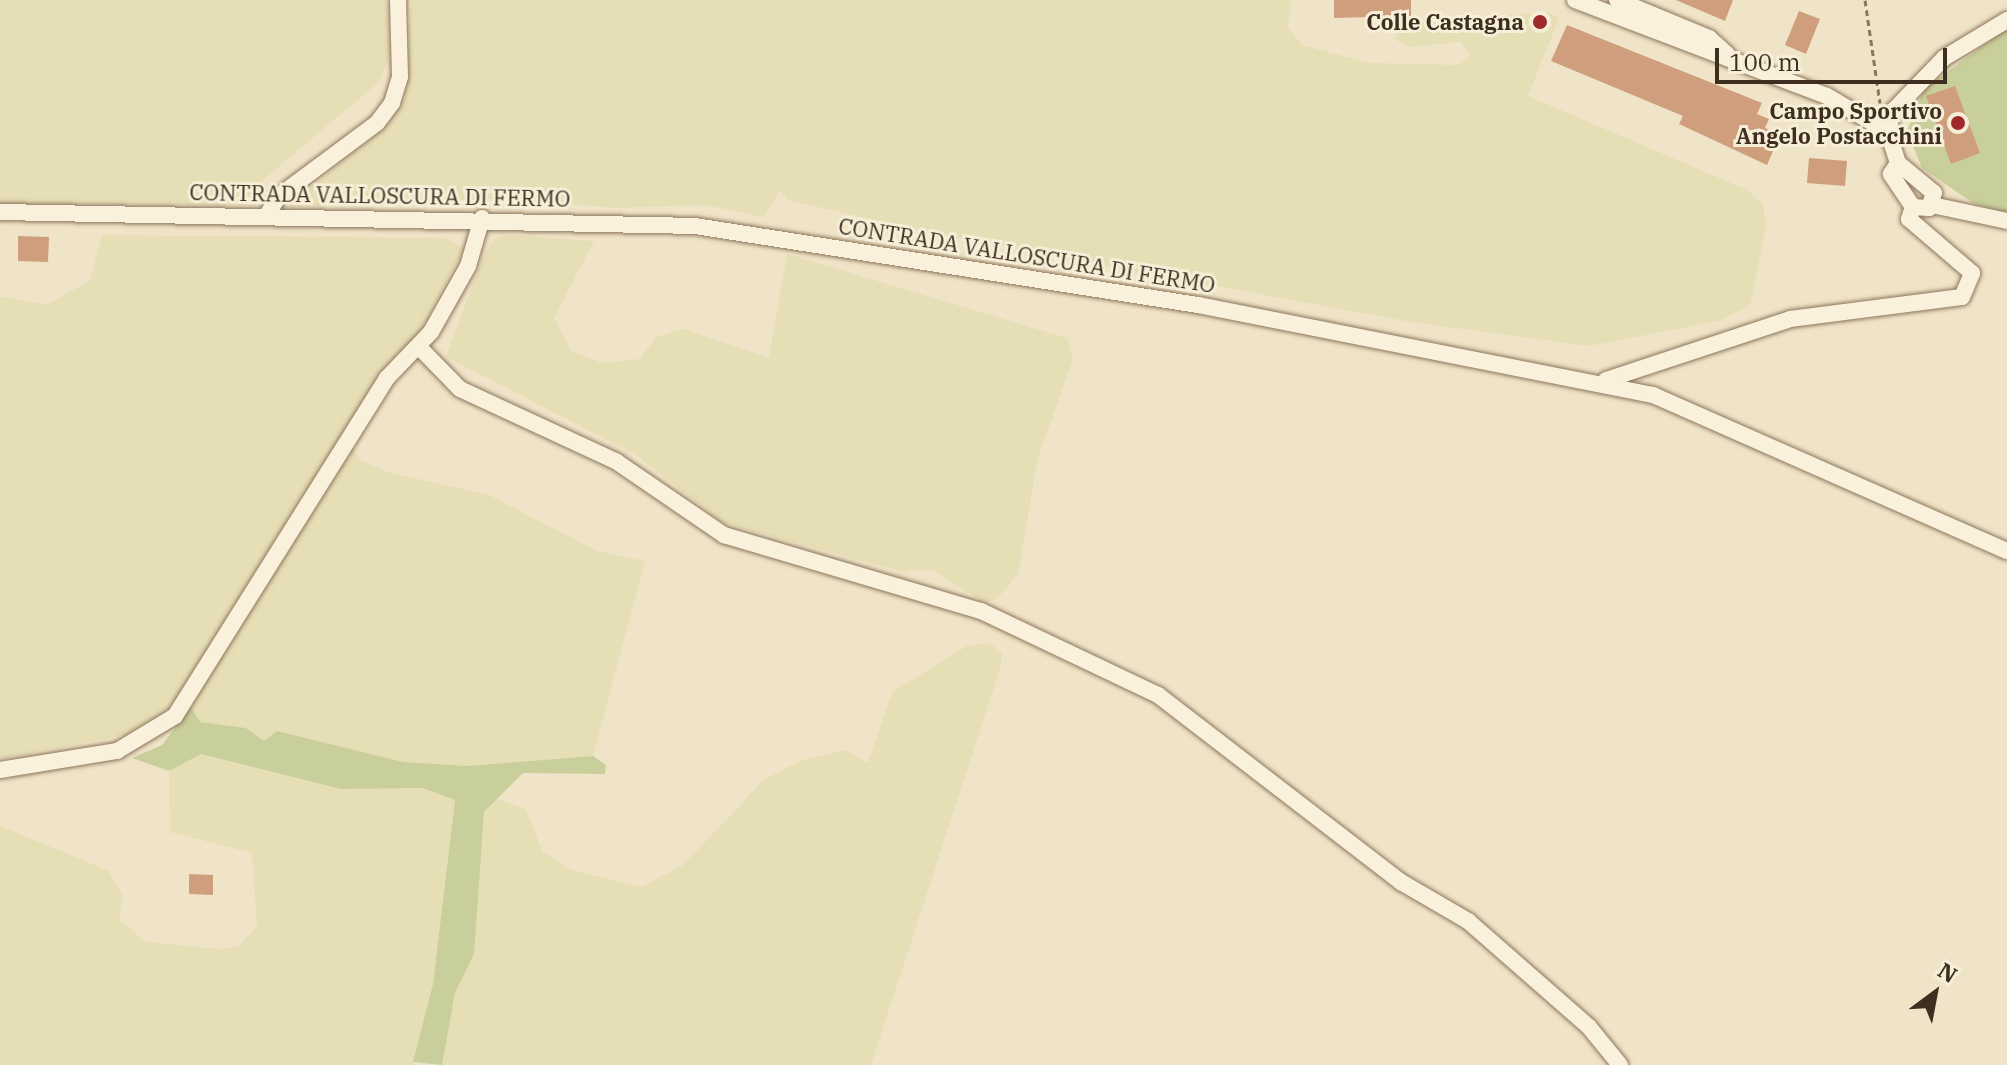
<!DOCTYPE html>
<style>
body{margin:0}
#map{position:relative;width:2007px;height:1065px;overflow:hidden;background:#f0e4c8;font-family:"IBM Plex Serif",serif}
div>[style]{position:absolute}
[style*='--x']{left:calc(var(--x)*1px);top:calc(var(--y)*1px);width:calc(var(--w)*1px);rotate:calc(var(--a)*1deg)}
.farmland>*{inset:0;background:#e6deb5}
.green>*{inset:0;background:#c9cf9b}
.building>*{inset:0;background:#cf9f7d}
.path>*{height:3px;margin-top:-1.5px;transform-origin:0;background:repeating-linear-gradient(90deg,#8d765c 0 6px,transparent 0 10px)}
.roads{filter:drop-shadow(0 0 2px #8d765c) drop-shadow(0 0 2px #8d765c)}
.minor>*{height:16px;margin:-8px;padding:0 8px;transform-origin:8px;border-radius:8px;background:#faf1dc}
.dots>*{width:22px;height:22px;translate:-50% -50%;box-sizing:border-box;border:4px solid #f7eed8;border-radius:50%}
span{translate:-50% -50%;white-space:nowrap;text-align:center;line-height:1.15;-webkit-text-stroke:6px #f7eed8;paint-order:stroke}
.poi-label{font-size:22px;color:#3d2e20;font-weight:700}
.right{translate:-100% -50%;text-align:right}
.street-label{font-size:22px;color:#3d2e20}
.north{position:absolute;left:1895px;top:953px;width:80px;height:80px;-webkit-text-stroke:6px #f7eed8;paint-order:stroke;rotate:32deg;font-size:22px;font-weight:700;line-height:32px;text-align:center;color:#3d2e20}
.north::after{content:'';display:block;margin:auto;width:28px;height:36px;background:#3d2e20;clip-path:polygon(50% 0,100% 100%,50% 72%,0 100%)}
.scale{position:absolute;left:1715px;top:48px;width:232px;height:36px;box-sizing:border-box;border:4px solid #3d2e20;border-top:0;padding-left:10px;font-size:24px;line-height:28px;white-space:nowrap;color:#3d2e20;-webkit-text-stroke:6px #f7eed8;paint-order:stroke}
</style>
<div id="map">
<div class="farmland">
<div style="clip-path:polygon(0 0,386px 0,390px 54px,380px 81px,262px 181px,247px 205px,0 204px)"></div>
<div style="clip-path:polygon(411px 0,1291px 0,1288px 28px,1302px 45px,1369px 63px,1458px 65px,1471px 56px,1461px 42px,1409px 47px,1396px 40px,1397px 24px,1548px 12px,1559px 18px,1528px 96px,1747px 190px,1763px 204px,1766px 227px,1751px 303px,1743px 309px,1719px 321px,1589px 346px,1411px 322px,950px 237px,788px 200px,780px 191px,763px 217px,706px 205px,614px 208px,510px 198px,288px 207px,389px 123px,405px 99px)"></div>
<div style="clip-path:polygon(102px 235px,445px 238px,464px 249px,415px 341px,170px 709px,129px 734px,0 759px,0 297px,47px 304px,90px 281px)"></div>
<div style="clip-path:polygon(507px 235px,594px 241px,554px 318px,571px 351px,602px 363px,640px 359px,656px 337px,683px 329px,769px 358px,787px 254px,1067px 338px,1073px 359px,1037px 461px,1018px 574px,996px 600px,982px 601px,932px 570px,900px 571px,723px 523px,635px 454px,446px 357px,483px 257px,494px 239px)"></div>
<div style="clip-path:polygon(352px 444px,359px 459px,387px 472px,489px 495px,597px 551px,645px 561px,593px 756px,468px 766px,403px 762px,277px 732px,264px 741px,246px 728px,199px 722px,191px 707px,197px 696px)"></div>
<div style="clip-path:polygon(990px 643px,1002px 654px,1001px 666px,871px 1065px,442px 1065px,455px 993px,474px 954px,478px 847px,484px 812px,496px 799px,526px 809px,542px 851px,572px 870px,641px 887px,683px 865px,765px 779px,802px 760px,847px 750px,868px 763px,892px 692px,967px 646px)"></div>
<div style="clip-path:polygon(200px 754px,341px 789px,423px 788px,455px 800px,433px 984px,413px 1065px,0 1065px,0 826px,109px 871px,123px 897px,119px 919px,146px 942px,219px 949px,239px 946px,257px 927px,252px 853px,170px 832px,169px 771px)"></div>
</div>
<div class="green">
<div style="clip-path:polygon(2007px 28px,2007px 213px,1973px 203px,1922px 168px,1907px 131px,1924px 89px)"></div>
<div style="clip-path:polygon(191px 707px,200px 722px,246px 728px,264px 741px,277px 731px,403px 762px,468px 766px,593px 756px,606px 765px,605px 774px,523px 773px,484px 812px,474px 954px,455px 993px,442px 1065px,413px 1062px,433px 984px,455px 800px,423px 788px,341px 789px,201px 754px,169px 771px,132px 758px,162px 745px)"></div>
</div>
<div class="building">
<div style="clip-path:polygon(1334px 0,1411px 0,1411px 16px,1334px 18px)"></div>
<div style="clip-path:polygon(1676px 0,1733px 0,1725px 21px)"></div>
<div style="clip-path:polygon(1799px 11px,1820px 19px,1806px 54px,1785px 45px)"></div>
<div style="clip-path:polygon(1567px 25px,1762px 103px,1757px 114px,1769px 119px,1765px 128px,1780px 135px,1767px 165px,1679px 124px,1683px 116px,1551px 61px)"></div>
<div style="clip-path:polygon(1955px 86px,1980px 153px,1951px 164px,1926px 96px)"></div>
<div style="clip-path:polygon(1809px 158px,1847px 161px,1845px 186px,1807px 183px)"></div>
<div style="clip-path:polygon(18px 236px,49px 237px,48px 262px,18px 261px)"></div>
<div style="clip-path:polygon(189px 874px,213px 875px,213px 895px,189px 894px)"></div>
</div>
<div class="path">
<div style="--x:1865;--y:0;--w:104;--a:81.7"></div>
</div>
<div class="roads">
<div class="minor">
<div style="--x:1575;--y:0;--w:270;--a:20.9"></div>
<div style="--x:1827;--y:96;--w:71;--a:30.5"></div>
<div style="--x:1617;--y:0;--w:100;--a:22.4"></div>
<div style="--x:1709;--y:38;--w:25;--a:42"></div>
<div style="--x:1932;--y:205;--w:77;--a:12"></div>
<div style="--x:1913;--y:207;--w:16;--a:4"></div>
<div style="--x:1929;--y:208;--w:16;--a:-72"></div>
<div style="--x:1934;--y:193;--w:47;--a:-140.2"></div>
<div style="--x:1898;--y:163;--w:33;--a:-108"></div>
<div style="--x:1888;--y:132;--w:22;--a:-77"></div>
<div style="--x:1893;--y:111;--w:74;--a:-46.1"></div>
<div style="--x:1944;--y:58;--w:74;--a:-31.1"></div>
<div style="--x:0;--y:212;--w:695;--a:1.15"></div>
<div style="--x:695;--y:226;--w:509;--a:8.93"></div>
<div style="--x:1198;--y:305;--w:464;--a:11.2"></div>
<div style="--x:1653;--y:395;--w:387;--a:23.8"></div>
<div style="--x:267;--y:215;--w:22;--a:-58"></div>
<div style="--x:279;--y:196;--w:122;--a:-36.7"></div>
<div style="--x:377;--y:123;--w:25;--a:-53"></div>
<div style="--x:392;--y:103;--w:27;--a:-73"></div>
<div style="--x:400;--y:77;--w:77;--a:-91.5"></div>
<div style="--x:419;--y:347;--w:59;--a:45.7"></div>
<div style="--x:460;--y:389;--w:173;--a:24.9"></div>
<div style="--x:617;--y:462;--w:130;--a:34.3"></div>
<div style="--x:724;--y:535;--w:268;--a:16.5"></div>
<div style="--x:981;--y:611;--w:196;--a:25.4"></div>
<div style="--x:1158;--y:695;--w:307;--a:37.6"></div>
<div style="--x:1401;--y:882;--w:78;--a:30.2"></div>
<div style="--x:1468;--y:921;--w:161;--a:41.2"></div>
<div style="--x:1589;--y:1027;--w:49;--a:50.8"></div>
<div style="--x:1606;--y:380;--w:194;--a:-18.3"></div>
<div style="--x:1790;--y:319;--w:173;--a:-7.3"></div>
<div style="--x:1962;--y:297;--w:26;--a:-67"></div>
<div style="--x:1972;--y:273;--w:83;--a:-139.4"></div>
<div style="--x:1909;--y:219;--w:13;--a:-72"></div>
<div style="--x:1913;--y:207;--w:40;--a:-124"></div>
<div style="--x:1891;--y:174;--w:13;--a:-58"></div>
<div style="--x:0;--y:770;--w:119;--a:-9.2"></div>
<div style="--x:117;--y:751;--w:68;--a:-31.1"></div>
<div style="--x:175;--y:716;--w:398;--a:-57.9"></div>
<div style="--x:386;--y:379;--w:65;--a:-46.2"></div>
<div style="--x:431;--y:332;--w:76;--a:-60.7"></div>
<div style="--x:468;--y:266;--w:50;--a:-73.7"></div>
</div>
</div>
<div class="dots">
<div style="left:1540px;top:22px;background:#9e2a2b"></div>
<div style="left:1958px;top:123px;background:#9e2a2b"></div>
</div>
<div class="poi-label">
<span class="right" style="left:1524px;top:22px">Colle Castagna</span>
<span class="right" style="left:1942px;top:123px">Campo Sportivo<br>Angelo Postacchini</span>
</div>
<div class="street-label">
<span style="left:380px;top:195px;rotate:1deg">CONTRADA VALLOSCURA DI FERMO</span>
<span style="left:1027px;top:255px;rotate:9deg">CONTRADA VALLOSCURA DI FERMO</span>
</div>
<div class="north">N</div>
<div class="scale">100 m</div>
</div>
